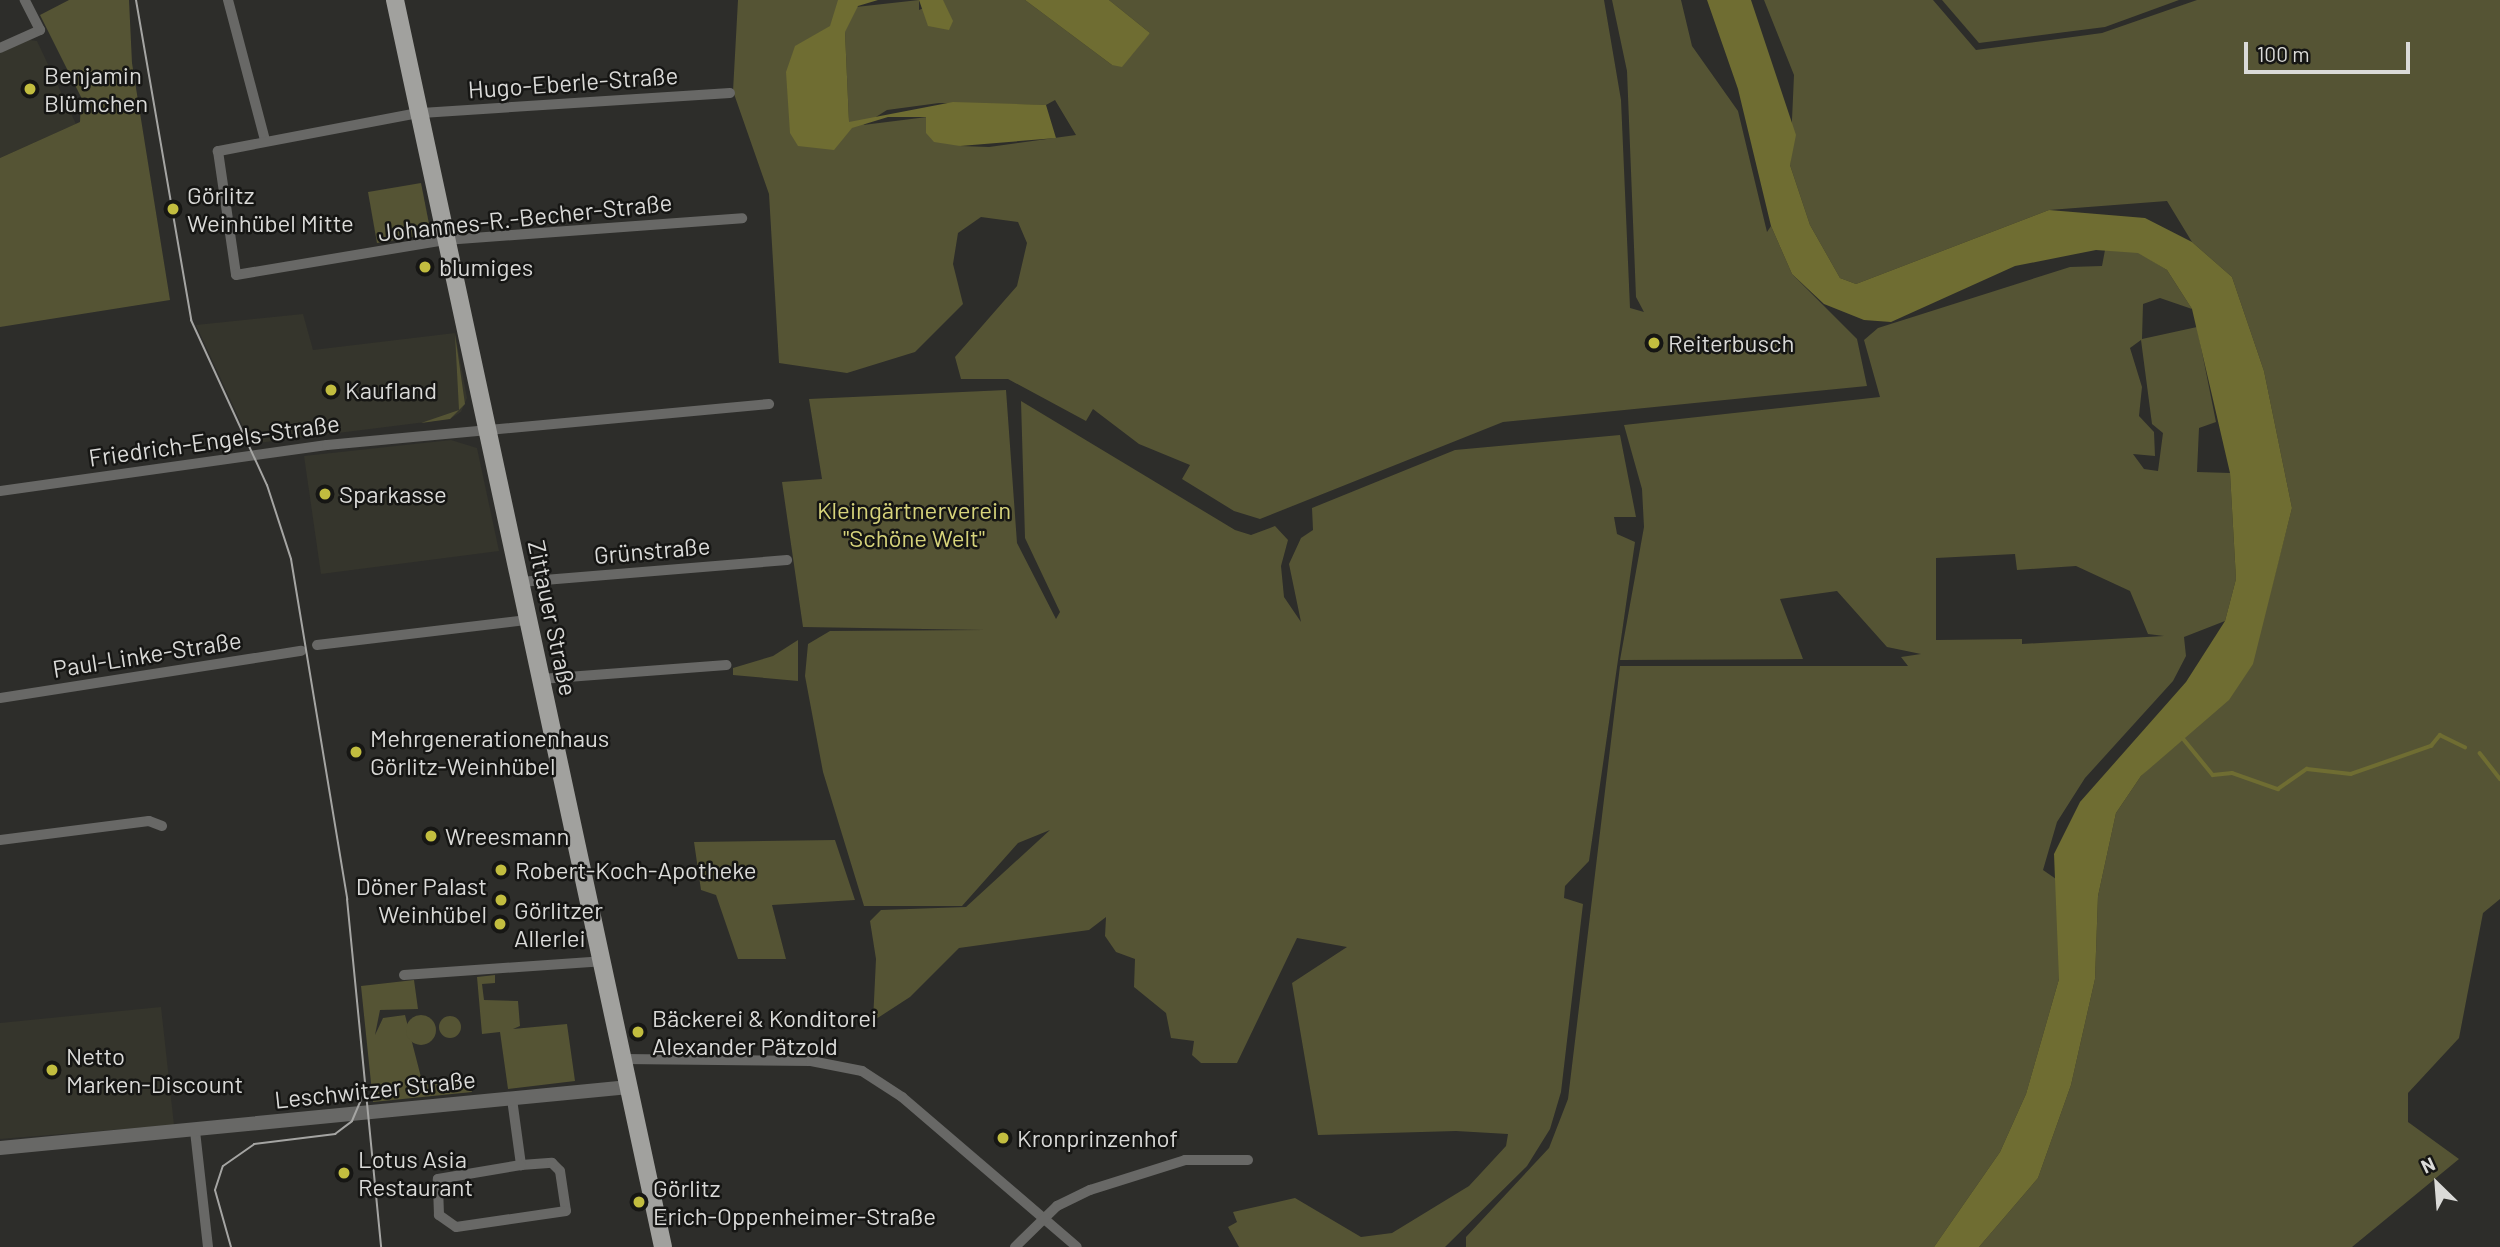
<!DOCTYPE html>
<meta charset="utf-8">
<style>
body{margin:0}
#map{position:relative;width:2500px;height:1247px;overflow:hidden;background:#2d2d2a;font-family:Barlow,sans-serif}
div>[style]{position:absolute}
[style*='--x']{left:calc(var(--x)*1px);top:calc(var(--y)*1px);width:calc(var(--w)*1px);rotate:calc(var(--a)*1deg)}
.built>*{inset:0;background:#35352c}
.green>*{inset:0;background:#555434}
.round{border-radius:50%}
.water>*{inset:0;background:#6f6d32}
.stream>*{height:3.5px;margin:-1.75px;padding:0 1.75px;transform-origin:1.75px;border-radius:1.75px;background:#6f6d32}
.minor>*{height:10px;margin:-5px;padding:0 5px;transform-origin:5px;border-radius:5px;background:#686866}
.tertiary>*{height:14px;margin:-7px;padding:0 7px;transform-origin:7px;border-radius:7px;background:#686866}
.primary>*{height:18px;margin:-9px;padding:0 9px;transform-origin:9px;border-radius:9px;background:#a1a19e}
.tram>*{height:2px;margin:-1px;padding:0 1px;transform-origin:1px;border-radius:1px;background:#a5a5a3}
.dots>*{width:19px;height:19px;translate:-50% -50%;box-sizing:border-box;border:4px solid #161614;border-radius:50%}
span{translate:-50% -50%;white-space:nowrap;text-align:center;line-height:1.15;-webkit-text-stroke:5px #161614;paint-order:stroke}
.poi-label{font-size:24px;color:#dadad8}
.left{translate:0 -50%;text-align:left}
.right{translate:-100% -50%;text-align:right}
.street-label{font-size:24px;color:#dadad8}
.park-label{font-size:24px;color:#d7d47b}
.north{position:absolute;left:2402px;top:1149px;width:70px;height:70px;-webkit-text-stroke:5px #161614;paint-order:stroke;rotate:335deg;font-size:19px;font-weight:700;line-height:28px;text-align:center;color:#dadad8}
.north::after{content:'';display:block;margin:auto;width:24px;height:32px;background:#dadad8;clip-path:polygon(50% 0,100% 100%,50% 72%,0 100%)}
.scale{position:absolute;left:2244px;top:42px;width:166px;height:32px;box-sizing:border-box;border:4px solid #dadad8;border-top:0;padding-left:9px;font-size:21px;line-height:24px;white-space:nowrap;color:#dadad8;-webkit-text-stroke:5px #161614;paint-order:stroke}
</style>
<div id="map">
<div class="built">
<div style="clip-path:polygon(29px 40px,37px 41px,76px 124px,0 158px,0 53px)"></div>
<div style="clip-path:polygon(303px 314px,313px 350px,455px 333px,467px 398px,461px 412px,450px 419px,251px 444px,196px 325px)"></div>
<div style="clip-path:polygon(451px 440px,477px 448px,499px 551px,321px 574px,304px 456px)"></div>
<div style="clip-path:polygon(161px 1007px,174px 1125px,0 1139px,0 1023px)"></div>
</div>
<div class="green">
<div style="clip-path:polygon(69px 0,129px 0,132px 63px,170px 300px,0 327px,0 158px,80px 122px,81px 97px,40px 15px)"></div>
<div style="clip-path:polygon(evenodd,738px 0,838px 0,838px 9px,919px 0,919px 10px,943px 0,1025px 0,1112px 65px,1150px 33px,1109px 0,1604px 0,1621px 100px,1630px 308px,1644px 312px,1636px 297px,1627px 71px,1612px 0,1681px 0,1692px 46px,1738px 111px,1767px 232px,1771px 226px,1792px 274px,1857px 339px,1867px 386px,1503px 422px,1260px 519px,1234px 511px,1182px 479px,1190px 465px,1139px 444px,1093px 409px,1086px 421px,1008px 379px,961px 379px,955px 357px,1017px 286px,1027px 243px,1018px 222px,981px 217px,958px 233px,953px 264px,963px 304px,915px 352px,847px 373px,779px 363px,769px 194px,733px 91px,738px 0,830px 26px,845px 32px,849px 122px,830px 26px,738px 0,1055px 100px,1076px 135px,989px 147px,960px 146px,927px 117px,863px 125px,887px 110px,939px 103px,1046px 105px,1055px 100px)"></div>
<div style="clip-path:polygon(1764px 0,1933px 0,1976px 50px,2102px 33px,2197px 0,2500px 0,2500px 899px,2483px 913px,2459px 1038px,2408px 1093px,2408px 1122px,2459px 1159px,2352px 1247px,1979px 1247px,2038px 1178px,2071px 1085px,2095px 979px,2098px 896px,2116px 813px,2141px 776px,2252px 664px,2292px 508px,2264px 371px,2232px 277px,2192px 242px,2167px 201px,2049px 210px,1856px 284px,1840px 278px,1810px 225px,1790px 165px,1794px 75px)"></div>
<div style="clip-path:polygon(1942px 0,2179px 0,2105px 27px,1979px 43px)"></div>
<div style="clip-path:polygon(421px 183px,431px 234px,377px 243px,368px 192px)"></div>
<div style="clip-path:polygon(evenodd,2105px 250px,2138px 252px,2167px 270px,2192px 309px,2160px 298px,2143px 304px,2142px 339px,2197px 327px,2216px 422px,2199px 428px,2197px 472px,2230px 473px,2236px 579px,2225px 621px,2184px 637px,2186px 656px,2173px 681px,2085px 778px,2057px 822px,2043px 870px,2056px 879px,2059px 892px,2059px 979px,2026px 1094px,2000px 1152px,1934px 1247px,1466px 1247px,1466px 1237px,1549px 1148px,1568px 1099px,1620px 666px,1908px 666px,1901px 657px,1921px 654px,1887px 647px,1837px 591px,1780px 599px,1803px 659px,1620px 660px,1644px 527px,1642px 489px,1624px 425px,1880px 397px,1864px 340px,1878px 328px,2070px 267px,2102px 266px,2105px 250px,2141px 340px,2152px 424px,2163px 433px,2158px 471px,2144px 469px,2133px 454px,2155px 456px,2154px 432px,2139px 416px,2142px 387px,2130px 348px,2141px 340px,2105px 250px,2015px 554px,2017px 570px,2076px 566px,2130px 591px,2148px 634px,2164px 636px,2022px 644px,2022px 639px,1936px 640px,1936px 558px,2015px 554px)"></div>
<div style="clip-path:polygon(455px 334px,465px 404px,450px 419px,421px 423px,459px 410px)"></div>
<div style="clip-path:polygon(1006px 390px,1017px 543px,1056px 619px,1060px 612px,1025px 538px,1021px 401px,1235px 530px,1251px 535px,1275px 526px,1288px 540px,1281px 566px,1284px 597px,1301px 622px,1289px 564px,1301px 538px,1313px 530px,1312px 508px,1455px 450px,1620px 435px,1636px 517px,1614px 517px,1617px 534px,1635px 542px,1589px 861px,1565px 886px,1564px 898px,1583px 904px,1561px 1092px,1550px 1129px,1527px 1166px,1445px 1247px,1239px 1247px,1228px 1227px,1237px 1222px,1233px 1212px,1295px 1198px,1361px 1237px,1392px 1233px,1469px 1186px,1506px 1146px,1508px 1134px,1456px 1131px,1318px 1135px,1292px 983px,1347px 947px,1297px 938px,1237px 1063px,1201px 1063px,1192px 1055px,1194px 1041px,1171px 1038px,1166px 1013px,1134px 987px,1135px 959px,1116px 952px,1105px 936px,1106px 917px,1089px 930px,959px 948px,910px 997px,873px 1021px,876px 959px,870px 921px,881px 910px,966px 907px,1050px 830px,1018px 843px,962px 906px,864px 906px,823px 772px,805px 676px,808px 644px,830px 631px,985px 630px,803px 627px,782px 482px,822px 479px,809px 399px)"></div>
<div style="clip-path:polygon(798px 640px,798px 681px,733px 675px,733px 668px,773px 656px)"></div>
<div style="clip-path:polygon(835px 840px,855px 900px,772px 905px,786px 959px,738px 959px,716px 895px,701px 890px,694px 842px)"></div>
<div style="clip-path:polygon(495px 975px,495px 983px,482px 984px,484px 1000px,518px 1001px,520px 1026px,513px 1029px,567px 1024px,575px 1081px,508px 1089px,500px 1032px,482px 1034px,477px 977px)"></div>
<div style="clip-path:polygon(414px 980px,418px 1009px,380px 1010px,375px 1035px,383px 1018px,405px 1015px,422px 1081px,466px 1076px,472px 1092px,373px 1102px,361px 986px)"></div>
<div class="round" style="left:406px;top:1015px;width:30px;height:30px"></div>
<div class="round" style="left:439px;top:1016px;width:22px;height:22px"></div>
</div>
<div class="water">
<div style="clip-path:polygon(838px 0,878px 0,858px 6px,845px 32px,849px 122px,953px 102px,1046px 105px,1056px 138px,960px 146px,934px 142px,926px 133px,926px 117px,888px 117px,852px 128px,834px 150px,798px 146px,790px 133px,786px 72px,795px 46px,830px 26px)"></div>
<div style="clip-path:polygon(919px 0,943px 0,953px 21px,949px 30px,928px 26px)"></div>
<div style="clip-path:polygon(1025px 0,1109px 0,1150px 33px,1122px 67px,1112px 65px)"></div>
<div style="clip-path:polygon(1707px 0,1751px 0,1796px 135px,1790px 165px,1810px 225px,1840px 278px,1856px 284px,2049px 210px,2145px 218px,2192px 242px,2232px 277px,2264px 371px,2292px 508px,2253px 664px,2229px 700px,2141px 776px,2116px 813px,2098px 896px,2095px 979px,2071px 1085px,2038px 1178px,1979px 1247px,1934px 1247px,2000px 1152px,2026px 1094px,2059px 979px,2054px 854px,2080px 802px,2186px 682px,2225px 621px,2236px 579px,2230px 473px,2192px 309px,2167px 270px,2138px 253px,2096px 250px,2015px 266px,1891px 322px,1864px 320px,1824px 304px,1792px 274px,1771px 226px,1738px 89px)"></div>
</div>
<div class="stream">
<div style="--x:2182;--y:737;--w:49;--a:50.8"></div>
<div style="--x:2213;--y:775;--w:19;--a:-6"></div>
<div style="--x:2232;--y:773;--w:49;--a:19.2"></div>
<div style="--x:2278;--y:789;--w:35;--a:-35"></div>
<div style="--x:2307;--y:769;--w:44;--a:6.5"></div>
<div style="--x:2351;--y:774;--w:85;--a:-19.3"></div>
<div style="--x:2431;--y:746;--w:14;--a:-51"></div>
<div style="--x:2440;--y:735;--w:28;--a:26"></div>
<div style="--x:2480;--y:753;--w:33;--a:52"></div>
</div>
<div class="minor">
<div style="--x:228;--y:0;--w:145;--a:75.2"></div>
<div style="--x:0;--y:48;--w:44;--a:-24.2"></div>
<div style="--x:40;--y:30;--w:34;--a:-117"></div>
<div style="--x:730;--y:93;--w:313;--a:176.3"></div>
<div style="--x:418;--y:113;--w:204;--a:169.2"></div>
<div style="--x:218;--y:151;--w:125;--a:81.7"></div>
<div style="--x:236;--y:275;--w:212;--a:-9.5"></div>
<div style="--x:445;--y:240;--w:298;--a:-4.2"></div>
<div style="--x:0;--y:491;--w:330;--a:-8"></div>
<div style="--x:327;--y:445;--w:444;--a:-5.3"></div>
<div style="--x:520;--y:582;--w:268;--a:-4.7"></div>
<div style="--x:317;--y:645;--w:212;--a:-6.8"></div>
<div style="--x:541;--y:679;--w:186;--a:-4.3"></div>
<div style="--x:0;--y:698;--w:305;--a:-8.9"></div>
<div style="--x:0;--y:840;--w:150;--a:-7.3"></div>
<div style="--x:149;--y:821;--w:14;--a:21"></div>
<div style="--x:404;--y:975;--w:198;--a:-4"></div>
<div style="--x:623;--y:1059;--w:188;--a:0.6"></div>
<div style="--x:811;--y:1061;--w:52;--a:11.1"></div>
<div style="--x:862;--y:1071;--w:48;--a:33"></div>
<div style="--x:902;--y:1097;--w:230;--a:40.6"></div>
<div style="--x:512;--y:1099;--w:67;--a:82.2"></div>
<div style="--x:521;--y:1165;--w:31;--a:-4"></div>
<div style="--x:552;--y:1163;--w:11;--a:45"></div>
<div style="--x:560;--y:1171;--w:40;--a:81.5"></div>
<div style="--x:566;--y:1211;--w:111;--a:171.7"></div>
<div style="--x:456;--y:1227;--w:21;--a:-145"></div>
<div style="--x:439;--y:1215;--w:36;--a:-92"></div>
<div style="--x:438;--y:1179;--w:84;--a:-9.6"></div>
<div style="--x:195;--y:1131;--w:117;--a:83.6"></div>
<div style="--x:1015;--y:1247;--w:59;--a:-44.3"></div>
<div style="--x:1057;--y:1206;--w:37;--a:-26"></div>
<div style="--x:1090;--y:1190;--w:100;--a:-17.5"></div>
<div style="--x:1185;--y:1160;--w:63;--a:0"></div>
</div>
<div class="tertiary">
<div style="--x:0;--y:1148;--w:632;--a:-5.54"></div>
</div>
<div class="primary">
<div style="--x:395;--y:0;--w:1275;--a:77.87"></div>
</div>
<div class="tram">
<div style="--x:136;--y:0;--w:325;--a:80.2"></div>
<div style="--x:191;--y:320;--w:182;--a:65.3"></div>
<div style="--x:267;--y:485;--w:78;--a:72"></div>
<div style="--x:291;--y:559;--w:345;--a:80.6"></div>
<div style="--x:347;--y:899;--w:350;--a:84.4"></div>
<div style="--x:231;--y:1247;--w:59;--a:-105.7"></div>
<div style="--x:215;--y:1190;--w:25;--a:-72"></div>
<div style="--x:223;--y:1166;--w:38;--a:-35"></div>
<div style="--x:254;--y:1144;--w:82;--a:-7"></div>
<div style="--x:335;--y:1134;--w:21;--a:-37"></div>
<div style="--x:352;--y:1121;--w:30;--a:-67"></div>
</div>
<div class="dots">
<div style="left:30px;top:89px;background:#c2bd3f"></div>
<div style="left:173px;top:209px;background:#c2bd3f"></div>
<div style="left:425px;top:267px;background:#c2bd3f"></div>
<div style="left:1654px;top:343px;background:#c2bd3f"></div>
<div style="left:331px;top:390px;background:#c2bd3f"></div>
<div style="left:325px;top:494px;background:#c2bd3f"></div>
<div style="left:356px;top:752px;background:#c2bd3f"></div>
<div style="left:431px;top:836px;background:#c2bd3f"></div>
<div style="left:501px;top:870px;background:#c2bd3f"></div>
<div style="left:501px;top:900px;background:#c2bd3f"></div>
<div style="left:500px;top:924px;background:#c2bd3f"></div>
<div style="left:638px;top:1032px;background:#c2bd3f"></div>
<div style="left:52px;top:1070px;background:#c2bd3f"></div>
<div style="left:1003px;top:1138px;background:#c2bd3f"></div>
<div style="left:344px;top:1173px;background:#c2bd3f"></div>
<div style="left:639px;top:1202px;background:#c2bd3f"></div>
</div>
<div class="poi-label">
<span class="left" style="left:44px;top:89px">Benjamin<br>Blümchen</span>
<span class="left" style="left:187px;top:209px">Görlitz<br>Weinhübel Mitte</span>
<span class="left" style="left:439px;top:267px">blumiges</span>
<span class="left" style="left:1668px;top:343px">Reiterbusch</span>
<span class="left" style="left:345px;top:390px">Kaufland</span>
<span class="left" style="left:339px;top:494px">Sparkasse</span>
<span class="left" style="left:370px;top:752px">Mehrgenerationenhaus<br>Görlitz-Weinhübel</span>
<span class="left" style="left:445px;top:836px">Wreesmann</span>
<span class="left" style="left:515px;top:870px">Robert-Koch-Apotheke</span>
<span class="right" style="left:487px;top:900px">Döner Palast<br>Weinhübel</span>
<span class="left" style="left:514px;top:924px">Görlitzer<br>Allerlei</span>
<span class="left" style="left:652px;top:1032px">Bäckerei &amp; Konditorei<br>Alexander Pätzold</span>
<span class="left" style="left:66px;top:1070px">Netto<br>Marken-Discount</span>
<span class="left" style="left:1017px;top:1138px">Kronprinzenhof</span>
<span class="left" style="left:358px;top:1173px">Lotus Asia<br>Restaurant</span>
<span class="left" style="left:653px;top:1202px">Görlitz<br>Erich-Oppenheimer-Straße</span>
</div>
<div class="street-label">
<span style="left:573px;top:82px;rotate:-4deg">Hugo-Eberle-Straße</span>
<span style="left:525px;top:217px;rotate:-6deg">Johannes-R.-Becher-Straße</span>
<span style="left:214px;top:440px;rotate:-8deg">Friedrich-Engels-Straße</span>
<span style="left:652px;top:550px;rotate:-5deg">Grünstraße</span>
<span style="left:553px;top:618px;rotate:78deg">Zittauer Straße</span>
<span style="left:147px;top:654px;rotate:-9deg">Paul-Linke-Straße</span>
<span style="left:375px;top:1089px;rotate:-6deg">Leschwitzer Straße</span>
</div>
<div class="park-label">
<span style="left:914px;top:524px">Kleingärtnerverein<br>"Schöne Welt"</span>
</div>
<div class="north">N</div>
<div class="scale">100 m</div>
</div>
